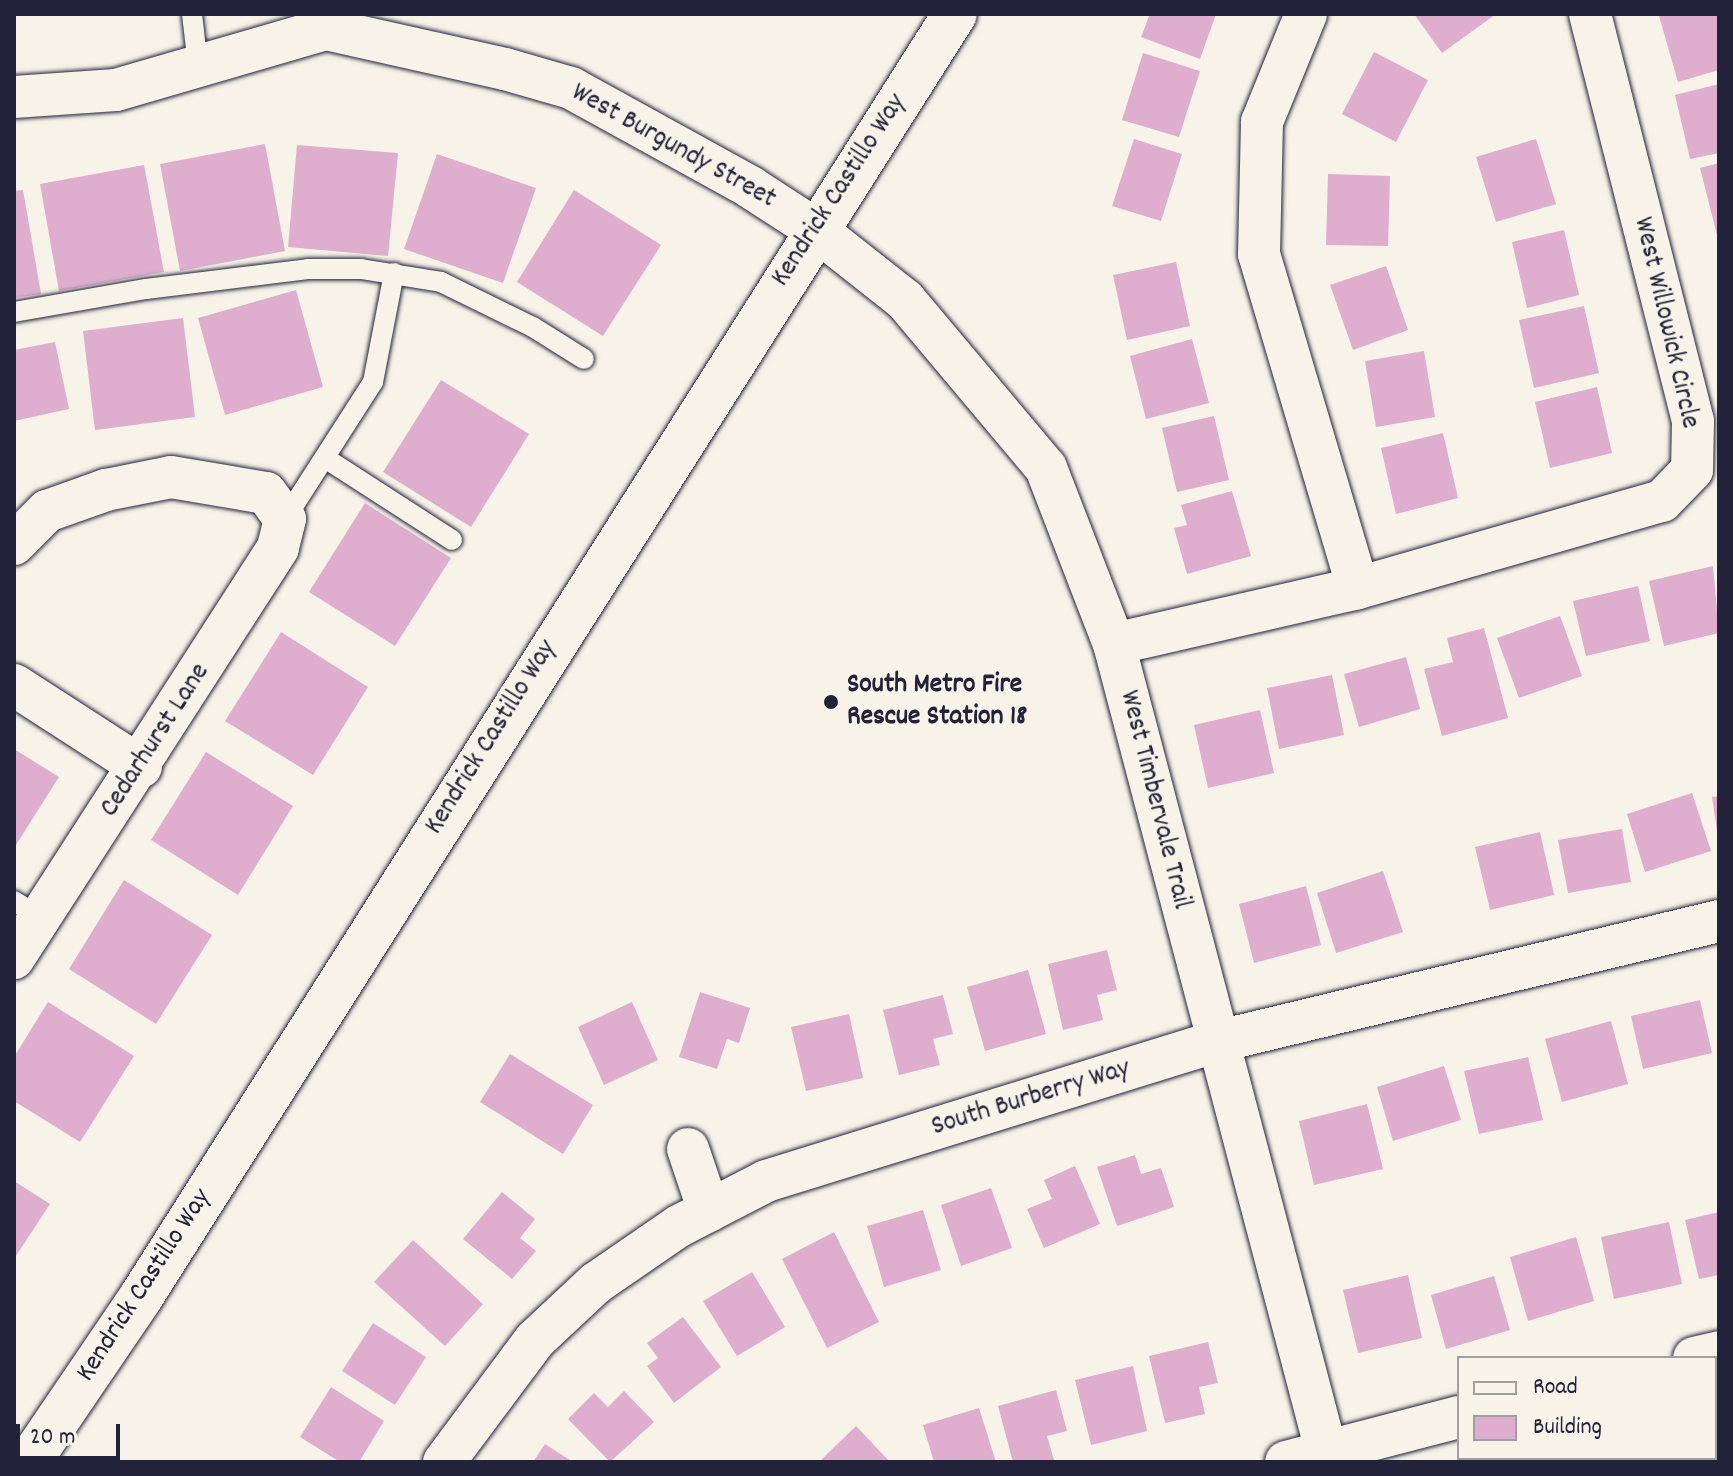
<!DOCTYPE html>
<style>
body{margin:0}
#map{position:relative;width:1733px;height:1476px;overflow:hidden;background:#f7f3e8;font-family:Dekko,sans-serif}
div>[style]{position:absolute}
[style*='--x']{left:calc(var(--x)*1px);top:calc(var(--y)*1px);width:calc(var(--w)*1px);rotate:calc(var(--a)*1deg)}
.building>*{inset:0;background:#dfaece}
.roads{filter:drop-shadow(0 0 2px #22223b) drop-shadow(0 0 2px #22223b)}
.service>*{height:20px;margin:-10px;padding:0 10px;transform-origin:10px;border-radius:10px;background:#f7f3e8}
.minor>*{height:42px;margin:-21px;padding:0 21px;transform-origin:21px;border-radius:21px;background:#f7f3e8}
.secondary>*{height:44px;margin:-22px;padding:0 22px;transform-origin:22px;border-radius:22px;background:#f7f3e8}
.dots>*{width:22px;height:22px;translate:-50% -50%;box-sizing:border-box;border:4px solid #f7f3e8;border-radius:50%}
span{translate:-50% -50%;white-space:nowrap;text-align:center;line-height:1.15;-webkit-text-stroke:8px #f7f3e8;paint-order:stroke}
.street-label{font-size:28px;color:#22223b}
.poi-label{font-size:28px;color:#22223b;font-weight:700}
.left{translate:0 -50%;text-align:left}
.frame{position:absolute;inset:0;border:16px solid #22223b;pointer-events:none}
.legend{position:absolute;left:1457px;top:1356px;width:260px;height:104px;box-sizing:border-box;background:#f7f3e8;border:2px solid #a29fa3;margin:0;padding:10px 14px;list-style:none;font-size:24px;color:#22223b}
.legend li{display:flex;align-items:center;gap:16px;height:40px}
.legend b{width:40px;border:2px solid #a29fa3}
.scale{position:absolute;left:16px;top:1424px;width:104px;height:36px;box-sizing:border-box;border:4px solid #22223b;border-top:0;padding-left:10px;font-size:24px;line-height:28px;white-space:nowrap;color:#22223b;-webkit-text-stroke:6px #f7f3e8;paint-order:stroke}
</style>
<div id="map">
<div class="building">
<div style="clip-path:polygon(1150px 14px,1216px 14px,1200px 59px,1141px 37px)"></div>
<div style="clip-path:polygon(1414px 14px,1496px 14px,1442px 53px)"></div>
<div style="clip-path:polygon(1719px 14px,1719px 70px,1678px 82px,1659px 16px)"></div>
<div style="clip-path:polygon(1374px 52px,1428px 80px,1396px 142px,1342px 114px)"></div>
<div style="clip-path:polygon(1143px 53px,1200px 71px,1179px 137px,1122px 120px)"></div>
<div style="clip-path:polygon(1719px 84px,1719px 153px,1690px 159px,1675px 95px)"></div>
<div style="clip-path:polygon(1134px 139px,1182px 154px,1161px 221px,1112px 206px)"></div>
<div style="clip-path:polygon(1536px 139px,1556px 204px,1496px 222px,1476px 157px)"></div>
<div style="clip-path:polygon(265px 144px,285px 251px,180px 271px,160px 164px)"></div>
<div style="clip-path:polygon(297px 145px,398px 153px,388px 256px,288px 247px)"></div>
<div style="clip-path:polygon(437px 154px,536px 188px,503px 283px,404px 249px)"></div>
<div style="clip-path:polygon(1719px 163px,1719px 239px,1718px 239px,1700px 168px)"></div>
<div style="clip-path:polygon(144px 165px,164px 272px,59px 291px,40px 184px)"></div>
<div style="clip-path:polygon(1328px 174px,1390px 176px,1388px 246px,1326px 245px)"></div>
<div style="clip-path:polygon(23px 190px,41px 294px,14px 298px,14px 191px)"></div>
<div style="clip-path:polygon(574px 190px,661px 245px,603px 336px,517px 282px)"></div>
<div style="clip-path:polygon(1564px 230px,1579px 295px,1527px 308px,1512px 242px)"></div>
<div style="clip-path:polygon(1176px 262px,1190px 326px,1127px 340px,1113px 275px)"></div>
<div style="clip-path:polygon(1386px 266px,1408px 330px,1353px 350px,1330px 285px)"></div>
<div style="clip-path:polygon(296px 290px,323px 387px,225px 415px,198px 318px)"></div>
<div style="clip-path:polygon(1584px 306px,1599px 373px,1534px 388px,1519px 320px)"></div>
<div style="clip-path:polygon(183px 318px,195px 417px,95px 430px,83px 331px)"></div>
<div style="clip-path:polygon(1192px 339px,1209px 403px,1146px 419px,1130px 356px)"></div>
<div style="clip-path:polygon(55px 342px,69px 409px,14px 421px,14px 350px)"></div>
<div style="clip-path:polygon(1424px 351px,1435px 417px,1376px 427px,1365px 361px)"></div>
<div style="clip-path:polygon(441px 380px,529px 434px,471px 527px,383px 472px)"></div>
<div style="clip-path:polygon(1597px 387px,1612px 453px,1550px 468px,1535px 402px)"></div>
<div style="clip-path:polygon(1214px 416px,1229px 480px,1177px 492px,1162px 428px)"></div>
<div style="clip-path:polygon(1443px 433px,1458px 498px,1396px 514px,1381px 448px)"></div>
<div style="clip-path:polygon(1232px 491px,1251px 556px,1187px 574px,1174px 528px,1187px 525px,1181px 505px)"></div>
<div style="clip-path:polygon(365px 503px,451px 558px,395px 646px,309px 592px)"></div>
<div style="clip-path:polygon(1713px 566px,1719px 633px,1664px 646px,1649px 581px)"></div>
<div style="clip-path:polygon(1638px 586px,1650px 641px,1586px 656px,1573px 601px)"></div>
<div style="clip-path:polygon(1560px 616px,1582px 676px,1519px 698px,1497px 638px)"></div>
<div style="clip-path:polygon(1484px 628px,1508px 718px,1442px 736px,1424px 669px,1453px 662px,1447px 638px)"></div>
<div style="clip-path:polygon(281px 632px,368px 687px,313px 775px,225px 721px)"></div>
<div style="clip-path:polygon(1406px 657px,1420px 709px,1359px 727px,1344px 674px)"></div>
<div style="clip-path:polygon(1332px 675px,1344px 735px,1279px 749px,1267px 688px)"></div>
<div style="clip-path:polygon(1260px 710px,1274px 773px,1208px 788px,1194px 725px)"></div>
<div style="clip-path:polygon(14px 749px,59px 777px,14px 848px)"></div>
<div style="clip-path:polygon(206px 752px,293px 806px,238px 895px,151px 840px)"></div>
<div style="clip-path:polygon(1692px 793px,1711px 851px,1645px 872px,1627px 814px)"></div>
<div style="clip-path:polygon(1719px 796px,1719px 831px,1717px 831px,1712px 797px)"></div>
<div style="clip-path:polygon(1622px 829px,1631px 882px,1568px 893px,1558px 840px)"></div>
<div style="clip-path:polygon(1540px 832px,1554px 895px,1490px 910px,1475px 847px)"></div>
<div style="clip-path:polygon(1383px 871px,1403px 932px,1336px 953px,1317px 893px)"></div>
<div style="clip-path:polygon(124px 880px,212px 935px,156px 1024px,69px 969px)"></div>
<div style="clip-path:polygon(1306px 886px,1321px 945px,1254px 963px,1239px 904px)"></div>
<div style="clip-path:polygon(1107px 950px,1117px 990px,1097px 995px,1103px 1020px,1063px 1030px,1048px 964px)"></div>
<div style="clip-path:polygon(1028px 970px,1046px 1034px,985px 1051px,967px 987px)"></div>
<div style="clip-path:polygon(700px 992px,750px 1008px,739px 1043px,727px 1039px,717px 1069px,679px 1057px)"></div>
<div style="clip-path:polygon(943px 995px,953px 1034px,933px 1039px,940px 1065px,899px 1075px,883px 1010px)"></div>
<div style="clip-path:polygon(1700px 1000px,1712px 1053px,1643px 1069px,1631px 1016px)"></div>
<div style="clip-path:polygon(48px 1002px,134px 1056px,80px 1142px,14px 1101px,14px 1057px)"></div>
<div style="clip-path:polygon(632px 1002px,658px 1060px,604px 1085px,578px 1027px)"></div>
<div style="clip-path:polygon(849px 1014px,863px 1078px,806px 1091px,791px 1027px)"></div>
<div style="clip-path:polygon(1611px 1021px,1628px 1084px,1562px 1102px,1545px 1039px)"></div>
<div style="clip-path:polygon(510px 1054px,593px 1105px,563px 1154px,480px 1102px)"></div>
<div style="clip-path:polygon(1528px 1057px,1543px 1120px,1479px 1134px,1464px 1071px)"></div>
<div style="clip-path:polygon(1444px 1066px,1461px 1120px,1393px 1141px,1377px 1087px)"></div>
<div style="clip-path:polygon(1367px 1104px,1383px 1169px,1314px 1185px,1299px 1121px)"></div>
<div style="clip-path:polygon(1135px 1155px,1141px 1174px,1161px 1168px,1174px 1207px,1117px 1226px,1097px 1167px)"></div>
<div style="clip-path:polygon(1075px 1166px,1100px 1224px,1044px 1248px,1027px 1209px,1052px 1199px,1044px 1180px)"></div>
<div style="clip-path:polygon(14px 1181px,50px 1204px,14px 1259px)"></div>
<div style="clip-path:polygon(991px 1188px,1012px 1248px,961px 1266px,941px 1205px)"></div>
<div style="clip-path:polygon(502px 1192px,535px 1219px,520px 1238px,536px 1251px,512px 1279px,463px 1239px)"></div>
<div style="clip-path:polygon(923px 1210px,941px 1270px,884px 1287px,867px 1226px)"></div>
<div style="clip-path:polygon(1719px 1212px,1719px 1275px,1699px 1279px,1685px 1220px)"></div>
<div style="clip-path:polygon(1669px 1222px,1682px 1284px,1614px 1299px,1601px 1237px)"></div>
<div style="clip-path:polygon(834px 1232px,879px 1322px,827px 1348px,782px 1259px)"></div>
<div style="clip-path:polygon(1576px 1237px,1594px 1301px,1528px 1321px,1510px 1257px)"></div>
<div style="clip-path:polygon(413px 1240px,483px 1304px,445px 1346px,374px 1282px)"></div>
<div style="clip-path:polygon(752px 1272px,785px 1327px,737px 1356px,703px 1301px)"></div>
<div style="clip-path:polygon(1408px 1275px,1422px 1338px,1358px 1353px,1343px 1290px)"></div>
<div style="clip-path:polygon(1494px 1276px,1510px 1330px,1446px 1349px,1431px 1295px)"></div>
<div style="clip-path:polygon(683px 1317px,721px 1367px,674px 1403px,647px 1366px,658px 1358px,647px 1343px)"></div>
<div style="clip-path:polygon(373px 1323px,426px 1357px,395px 1405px,342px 1371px)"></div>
<div style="clip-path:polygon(1208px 1342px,1218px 1383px,1199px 1387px,1205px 1414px,1165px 1423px,1149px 1356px)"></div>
<div style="clip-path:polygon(1133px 1366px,1147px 1431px,1091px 1445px,1075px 1380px)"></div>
<div style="clip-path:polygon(331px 1387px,384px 1421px,359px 1462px,340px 1462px,300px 1437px)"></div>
<div style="clip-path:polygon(1056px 1390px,1067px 1431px,1047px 1436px,1054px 1460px,1013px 1462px,998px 1406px)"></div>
<div style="clip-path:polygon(624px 1391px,654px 1422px,610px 1462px,568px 1419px,594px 1393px,608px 1407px)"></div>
<div style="clip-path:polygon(979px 1408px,996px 1462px,934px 1462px,923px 1425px)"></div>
<div style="clip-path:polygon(856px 1426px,890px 1462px,819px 1462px)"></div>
<div style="clip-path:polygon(1719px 1441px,1719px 1462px,1711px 1462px,1715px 1442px)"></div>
<div style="clip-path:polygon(545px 1444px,573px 1462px,533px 1462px)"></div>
<div style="clip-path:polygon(1596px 1458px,1614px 1458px,1615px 1462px,1585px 1462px)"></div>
<div style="clip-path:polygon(1627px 1458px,1697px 1458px,1698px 1462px,1628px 1462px)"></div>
</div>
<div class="roads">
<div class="service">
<div style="--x:192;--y:14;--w:52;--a:83.4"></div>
<div style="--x:14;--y:312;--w:134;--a:-9.9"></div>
<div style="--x:146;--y:289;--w:163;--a:-7"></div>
<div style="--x:308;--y:269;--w:53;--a:0"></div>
<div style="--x:361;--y:269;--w:81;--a:9.2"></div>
<div style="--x:441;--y:282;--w:102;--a:26.1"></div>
<div style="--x:533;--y:327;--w:60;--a:32.1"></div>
<div style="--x:325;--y:458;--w:151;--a:32.8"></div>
<div style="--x:285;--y:519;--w:163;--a:-57.3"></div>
<div style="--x:373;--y:382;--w:111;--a:-79.1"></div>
<div style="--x:14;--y:901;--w:32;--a:32"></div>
</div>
<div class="minor">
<div style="--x:1306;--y:14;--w:117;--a:112.2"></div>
<div style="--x:1262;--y:122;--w:132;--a:91.3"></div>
<div style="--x:1259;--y:254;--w:348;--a:73.5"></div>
<div style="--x:1358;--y:588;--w:316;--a:-16"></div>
<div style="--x:1662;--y:501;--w:43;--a:-45.9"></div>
<div style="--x:1692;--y:470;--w:49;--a:-88.8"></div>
<div style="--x:1693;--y:421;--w:420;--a:-104.2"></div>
<div style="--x:14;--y:97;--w:102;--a:-3.9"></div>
<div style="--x:116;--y:90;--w:219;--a:-16.2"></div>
<div style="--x:326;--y:29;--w:183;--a:12.6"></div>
<div style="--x:505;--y:69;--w:69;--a:16.1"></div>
<div style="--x:571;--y:88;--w:205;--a:28.9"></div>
<div style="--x:750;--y:187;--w:77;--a:32.9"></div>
<div style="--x:815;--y:229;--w:115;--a:38.3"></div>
<div style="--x:905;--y:300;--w:219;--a:50"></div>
<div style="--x:1046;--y:468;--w:189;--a:68.9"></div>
<div style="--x:1114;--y:644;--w:846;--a:75.27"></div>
<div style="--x:14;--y:544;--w:47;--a:-45"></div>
<div style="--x:47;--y:511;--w:63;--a:-19.6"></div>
<div style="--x:106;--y:490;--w:66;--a:-11.3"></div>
<div style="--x:171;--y:477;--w:96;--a:9.6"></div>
<div style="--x:266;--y:493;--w:32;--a:54"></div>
<div style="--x:285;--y:519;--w:30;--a:104"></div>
<div style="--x:278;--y:548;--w:488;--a:122.8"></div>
<div style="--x:1114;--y:644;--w:250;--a:-12.9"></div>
<div style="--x:14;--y:685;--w:151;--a:32.8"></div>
<div style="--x:688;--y:1149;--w:65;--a:71.3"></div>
<div style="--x:1694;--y:1358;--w:26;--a:-13"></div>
<div style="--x:444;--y:1462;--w:152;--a:-53.3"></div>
<div style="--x:535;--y:1340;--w:83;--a:-43.1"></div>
<div style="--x:596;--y:1283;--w:101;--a:-34.5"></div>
<div style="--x:679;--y:1226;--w:98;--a:-27.3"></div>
<div style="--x:766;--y:1181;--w:470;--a:-17.2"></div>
<div style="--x:1215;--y:1042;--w:518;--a:-13.5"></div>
<div style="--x:1286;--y:1462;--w:179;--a:-14.6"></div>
</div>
<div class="secondary">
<div style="--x:29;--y:1462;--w:199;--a:-55.8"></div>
<div style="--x:141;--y:1297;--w:1519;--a:-57.61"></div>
</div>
</div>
<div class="dots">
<div style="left:831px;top:702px;background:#22223b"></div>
</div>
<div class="street-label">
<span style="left:673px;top:147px;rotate:29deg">West Burgundy Street</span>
<span style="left:840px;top:191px;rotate:-57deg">Kendrick Castillo Way</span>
<span style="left:1665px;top:323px;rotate:77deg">West Willowick Circle</span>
<span style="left:492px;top:738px;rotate:-58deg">Kendrick Castillo Way</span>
<span style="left:156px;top:741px;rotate:-57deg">Cedarhurst Lane</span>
<span style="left:1154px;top:800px;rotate:76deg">West Timbervale Trail</span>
<span style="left:1031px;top:1099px;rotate:-17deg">South Burberry Way</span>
<span style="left:145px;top:1286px;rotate:-57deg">Kendrick Castillo Way</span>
</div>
<div class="poi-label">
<span class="left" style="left:847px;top:702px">South Metro Fire<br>Rescue Station 18</span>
</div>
<div class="frame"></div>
<ul class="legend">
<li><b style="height:10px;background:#f7f3e8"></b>Road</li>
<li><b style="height:22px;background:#dfaece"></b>Building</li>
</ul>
<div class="scale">20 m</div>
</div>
